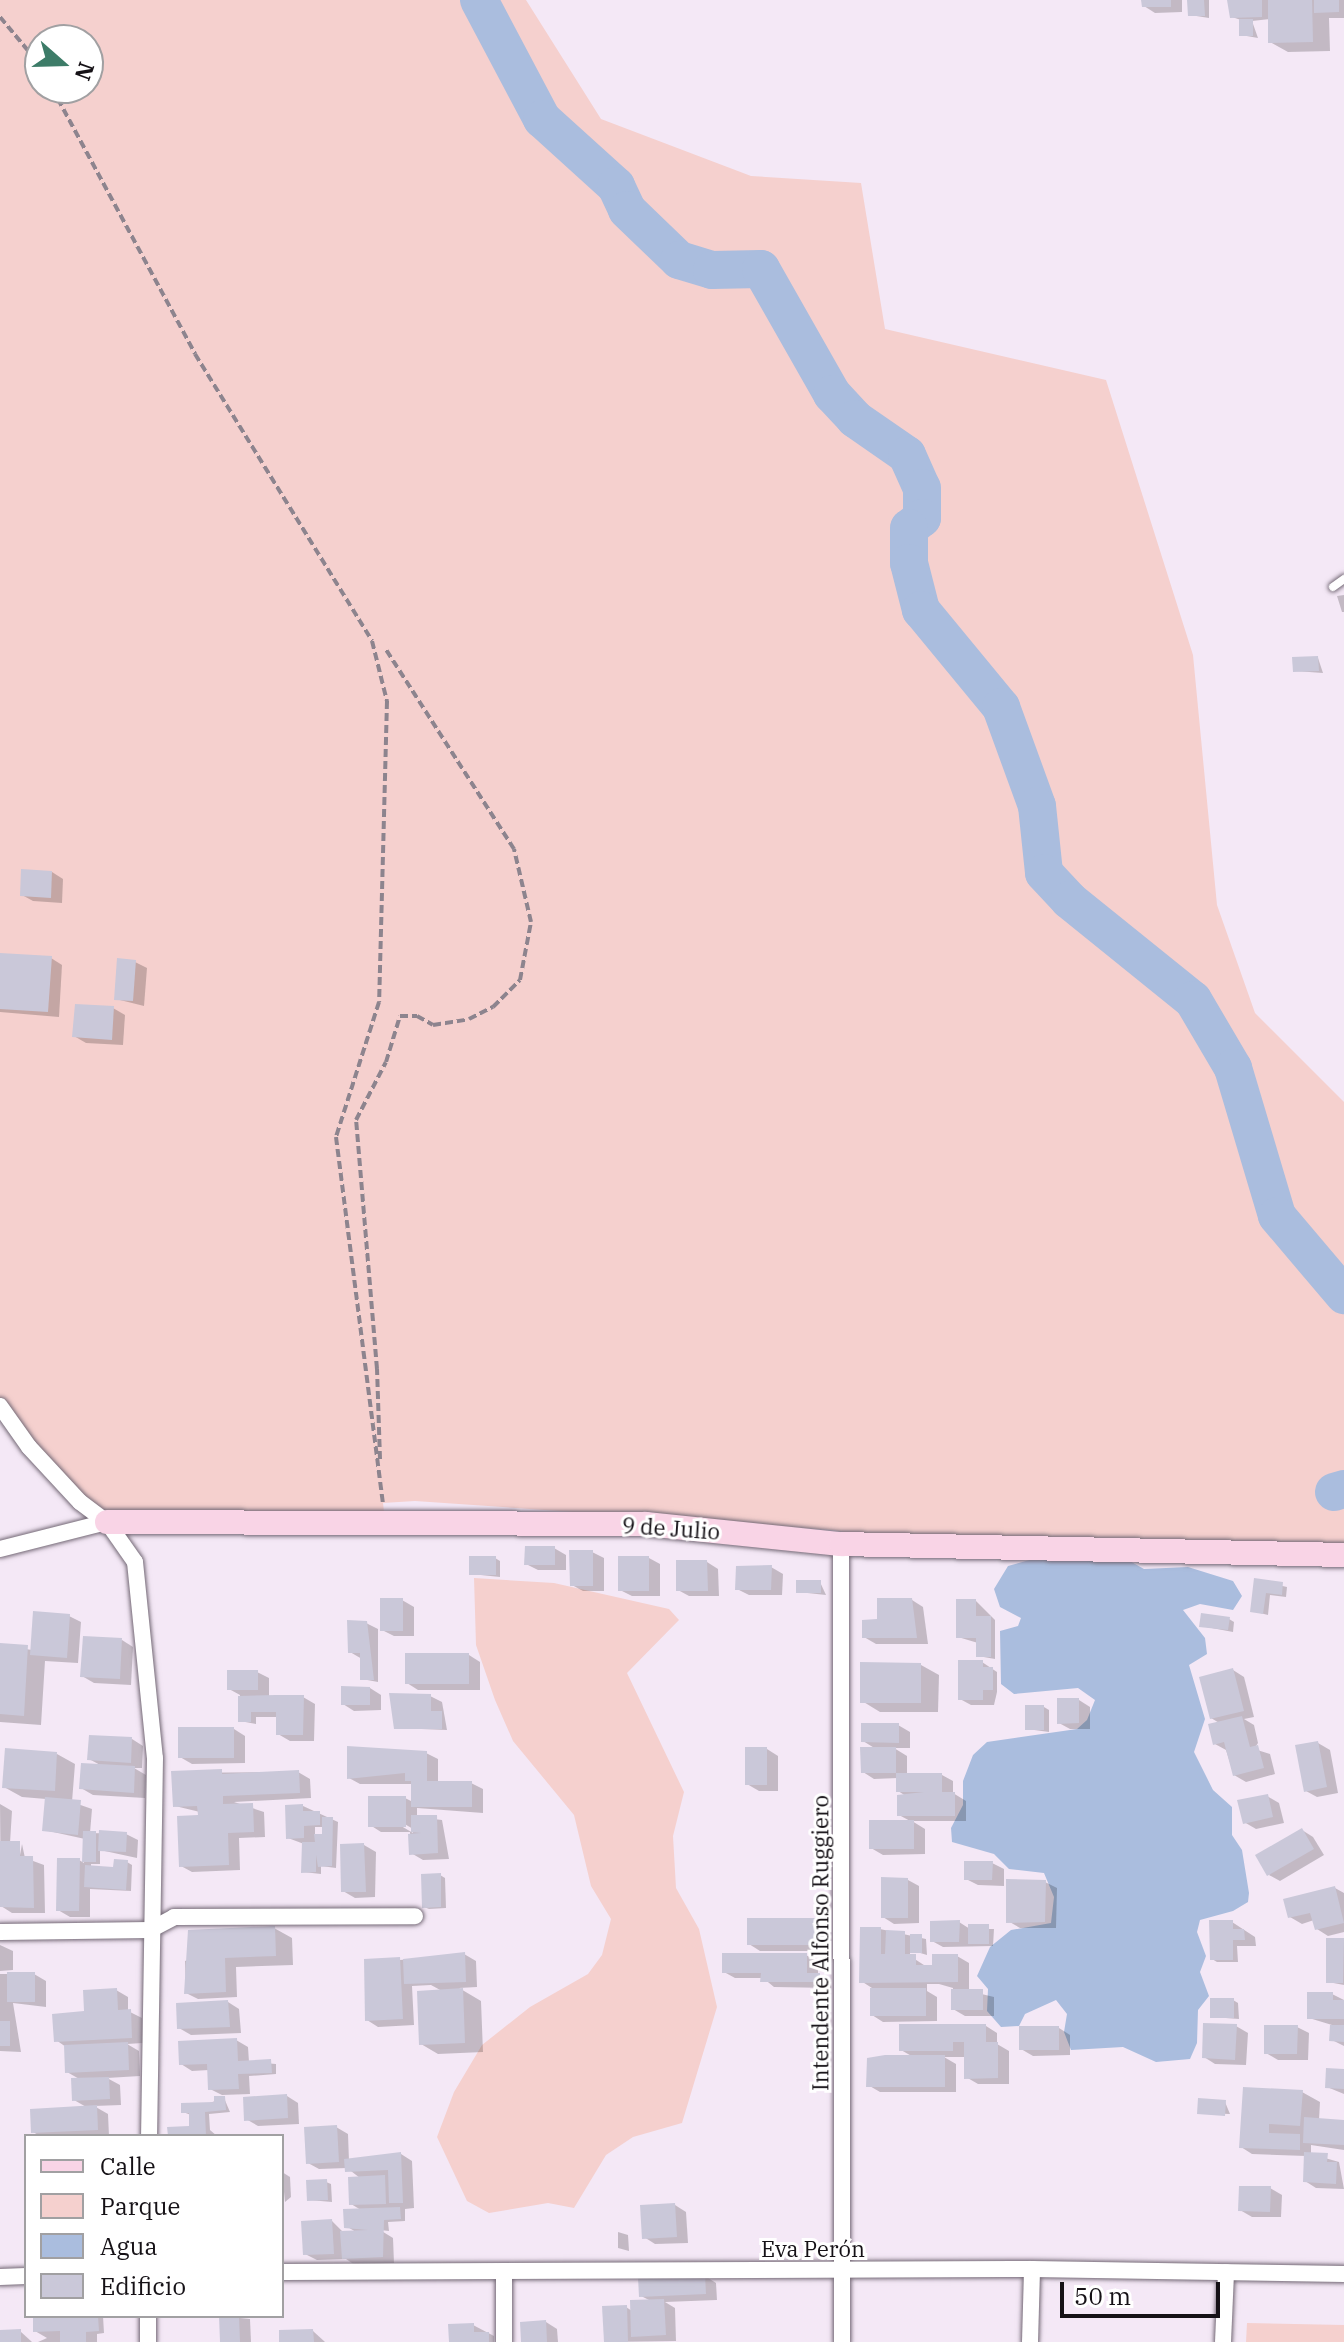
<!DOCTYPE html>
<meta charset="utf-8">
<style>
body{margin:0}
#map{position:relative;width:1344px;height:2342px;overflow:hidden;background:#f4e8f6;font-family:"IBM Plex Serif",serif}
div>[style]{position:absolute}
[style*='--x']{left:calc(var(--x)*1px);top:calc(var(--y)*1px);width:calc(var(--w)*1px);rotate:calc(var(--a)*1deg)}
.green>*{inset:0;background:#f5d0ce}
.water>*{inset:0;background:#aabdde}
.shadow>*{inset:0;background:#0003}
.river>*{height:38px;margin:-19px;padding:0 19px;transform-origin:19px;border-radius:19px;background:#aabdde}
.building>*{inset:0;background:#cac8d9}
.path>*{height:4px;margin-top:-2px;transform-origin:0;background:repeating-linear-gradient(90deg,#8d848e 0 8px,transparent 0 12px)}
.roads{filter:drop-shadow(0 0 2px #746976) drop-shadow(0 0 2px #746976)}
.lane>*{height:8px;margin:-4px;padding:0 4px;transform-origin:4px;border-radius:4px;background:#fff}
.street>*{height:16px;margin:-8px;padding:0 8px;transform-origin:8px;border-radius:8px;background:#fff}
.secondary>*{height:24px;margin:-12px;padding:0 12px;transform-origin:12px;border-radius:12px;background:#f9d4e6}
span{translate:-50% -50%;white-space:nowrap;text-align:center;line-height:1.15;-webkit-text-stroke:6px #fff;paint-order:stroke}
.street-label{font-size:22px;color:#151116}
.legend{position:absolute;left:24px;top:2134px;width:260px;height:184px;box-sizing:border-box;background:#fff;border:2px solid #a1a0a2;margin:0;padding:10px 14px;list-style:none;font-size:24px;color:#151116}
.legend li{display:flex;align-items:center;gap:16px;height:40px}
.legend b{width:40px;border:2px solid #a1a0a2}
.north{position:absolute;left:24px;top:24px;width:80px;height:80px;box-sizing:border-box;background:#fff;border:2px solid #a1a0a2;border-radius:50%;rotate:110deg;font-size:22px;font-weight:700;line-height:32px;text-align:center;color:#151116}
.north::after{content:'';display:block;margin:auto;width:28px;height:36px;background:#3d7c68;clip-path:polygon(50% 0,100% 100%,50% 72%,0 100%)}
.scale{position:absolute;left:1060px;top:2282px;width:160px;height:36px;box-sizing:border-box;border:4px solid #151116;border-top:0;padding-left:10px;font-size:24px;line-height:28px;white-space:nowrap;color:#151116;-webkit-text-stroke:6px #fff;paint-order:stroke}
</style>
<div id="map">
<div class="green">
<div style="clip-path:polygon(evenodd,0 0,526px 0,601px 119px,751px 176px,861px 183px,885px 329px,1106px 380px,1193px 655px,1217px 905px,1255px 1013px,1344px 1102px,1344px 1554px,914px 1545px,833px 1530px,415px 1501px,383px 1503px,385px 1521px,107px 1522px,0 1406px,0 0,40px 40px,88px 40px,88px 88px,40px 88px,40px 40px)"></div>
<div style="clip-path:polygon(474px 1578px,554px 1583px,669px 1609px,679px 1620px,627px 1673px,684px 1792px,673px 1836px,676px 1888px,699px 1929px,717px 2007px,682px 2123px,633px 2137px,606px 2155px,574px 2208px,548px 2203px,489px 2213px,467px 2201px,437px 2137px,454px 2092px,482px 2045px,530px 2007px,588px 1974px,602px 1955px,611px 1919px,591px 1886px,574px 1815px,513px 1741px,495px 1700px,476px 1645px)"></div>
<div style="clip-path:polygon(1247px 2323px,1344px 2325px,1344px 2342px,1246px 2342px)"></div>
</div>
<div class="water">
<div style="clip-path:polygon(1040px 1557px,1128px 1560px,1144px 1569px,1188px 1567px,1233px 1581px,1242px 1596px,1233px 1610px,1200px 1604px,1183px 1610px,1205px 1638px,1207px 1654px,1189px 1665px,1205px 1719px,1194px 1752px,1213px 1790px,1232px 1807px,1232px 1835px,1242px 1850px,1249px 1893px,1248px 1902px,1233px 1911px,1200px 1920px,1197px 1932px,1206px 1956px,1200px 1972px,1209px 1996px,1198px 2010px,1197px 2043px,1190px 2059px,1156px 2062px,1123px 2047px,1071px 2050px,1064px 2032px,1067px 2014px,1056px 2000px,1025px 2014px,1019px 2026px,1001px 2027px,987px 2011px,988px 1989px,977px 1976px,990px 1947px,1011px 1930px,1051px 1923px,1054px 1897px,1044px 1873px,1009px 1869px,994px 1854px,952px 1842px,951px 1828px,963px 1805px,963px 1781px,973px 1755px,987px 1742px,1077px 1729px,1087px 1720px,1095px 1700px,1078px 1688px,1014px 1694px,1001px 1684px,1000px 1631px,1018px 1626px,1021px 1618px,1000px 1607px,994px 1589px,1008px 1566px)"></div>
</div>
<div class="shadow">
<div style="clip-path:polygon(1143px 0,1182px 0,1182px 12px,1155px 13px,1144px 6px)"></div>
<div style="clip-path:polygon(1189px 0,1209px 0,1209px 18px,1190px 15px)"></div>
<div style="clip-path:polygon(1229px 0,1344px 0,1344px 18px,1329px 18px,1330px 51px,1288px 52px,1270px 42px,1270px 19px,1252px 21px,1258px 38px,1241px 35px,1241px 20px,1232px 17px)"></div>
<div style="clip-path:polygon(1344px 595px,1344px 612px,1342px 612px,1337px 596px)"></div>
<div style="clip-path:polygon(1318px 658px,1323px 673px,1295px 671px)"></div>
<div style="clip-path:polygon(52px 872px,63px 879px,62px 903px,33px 901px,22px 895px)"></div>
<div style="clip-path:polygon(0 955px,51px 958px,62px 965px,59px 1017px,0 1012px)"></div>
<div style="clip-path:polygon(135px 962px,147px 968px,144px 1006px,116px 999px)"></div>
<div style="clip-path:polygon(113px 1008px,125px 1015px,123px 1045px,86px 1043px,74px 1036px)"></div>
<div style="clip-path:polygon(554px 1548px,566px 1555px,566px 1570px,538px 1570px,526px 1564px)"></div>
<div style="clip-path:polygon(592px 1552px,604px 1558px,604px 1591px,583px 1591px,572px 1585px)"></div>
<div style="clip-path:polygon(495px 1558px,500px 1561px,500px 1577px,471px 1574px)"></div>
<div style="clip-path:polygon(649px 1558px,660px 1564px,660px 1596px,632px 1596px,620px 1590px)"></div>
<div style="clip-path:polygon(707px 1562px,718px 1569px,719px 1596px,689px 1596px,678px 1590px)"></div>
<div style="clip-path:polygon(771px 1567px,783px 1574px,782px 1595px,749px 1595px,737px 1589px)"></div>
<div style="clip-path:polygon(1256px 1580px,1287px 1587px,1286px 1597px,1270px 1595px,1268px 1615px,1252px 1611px)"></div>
<div style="clip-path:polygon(820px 1582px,826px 1595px,798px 1592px)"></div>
<div style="clip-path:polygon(402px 1600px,414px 1607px,414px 1636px,394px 1636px,382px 1630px)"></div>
<div style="clip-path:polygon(912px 1600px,923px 1607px,928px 1644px,876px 1644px,864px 1637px)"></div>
<div style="clip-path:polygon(976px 1601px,995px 1620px,995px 1659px,978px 1656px,978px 1643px,958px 1637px)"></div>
<div style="clip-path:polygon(69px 1616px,81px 1622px,78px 1663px,45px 1661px,41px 1725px,0 1722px,0 1645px,32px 1650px)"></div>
<div style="clip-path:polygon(1229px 1619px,1234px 1622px,1233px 1632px,1201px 1626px)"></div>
<div style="clip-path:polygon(366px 1623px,378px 1629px,378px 1682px,362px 1679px,362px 1659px,350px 1652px)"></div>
<div style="clip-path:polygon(122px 1640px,133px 1647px,131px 1685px,94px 1683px,82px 1676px)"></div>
<div style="clip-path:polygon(469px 1655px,480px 1662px,480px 1690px,418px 1690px,407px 1683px)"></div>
<div style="clip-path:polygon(982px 1662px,997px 1672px,997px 1692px,994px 1705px,971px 1705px,960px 1699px)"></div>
<div style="clip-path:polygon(921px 1665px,939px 1675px,938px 1712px,880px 1712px,862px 1701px)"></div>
<div style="clip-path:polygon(1233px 1670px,1244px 1677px,1254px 1717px,1244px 1719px,1254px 1725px,1258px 1743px,1254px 1749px,1270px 1754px,1275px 1774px,1246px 1782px,1234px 1775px,1226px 1750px,1215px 1744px,1221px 1724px,1211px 1718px)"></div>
<div style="clip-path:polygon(257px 1672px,269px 1678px,269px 1698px,303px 1697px,315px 1704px,314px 1741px,290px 1741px,278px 1734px,278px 1717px,256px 1717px,256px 1724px,240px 1721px,240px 1695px,229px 1689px)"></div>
<div style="clip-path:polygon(370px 1688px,381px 1695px,381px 1710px,354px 1711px,343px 1704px)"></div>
<div style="clip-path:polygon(391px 1695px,430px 1696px,442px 1702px,447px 1730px,396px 1728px)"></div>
<div style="clip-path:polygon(1079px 1700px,1090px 1707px,1090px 1729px,1070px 1729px,1059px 1723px)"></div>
<div style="clip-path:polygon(1044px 1707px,1049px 1710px,1049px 1732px,1027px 1729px)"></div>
<div style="clip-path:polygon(898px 1725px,910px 1732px,910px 1748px,894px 1748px,907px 1756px,907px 1775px,942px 1775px,953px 1781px,953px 1793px,966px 1801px,966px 1821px,912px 1821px,925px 1829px,925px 1854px,883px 1855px,871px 1848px,912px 1822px,899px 1815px,906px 1796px,898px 1791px,898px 1778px,874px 1779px,863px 1772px,876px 1749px,863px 1741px)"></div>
<div style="clip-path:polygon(234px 1729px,245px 1736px,245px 1763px,192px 1764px,180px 1757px)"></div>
<div style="clip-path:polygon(132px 1739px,143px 1746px,142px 1768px,134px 1768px,146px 1775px,145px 1798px,93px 1795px,81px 1788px,102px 1766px,89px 1759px)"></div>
<div style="clip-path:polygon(1318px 1743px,1330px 1750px,1338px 1793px,1317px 1797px,1306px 1791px)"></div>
<div style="clip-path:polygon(767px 1749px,778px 1756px,778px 1791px,759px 1791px,747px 1784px)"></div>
<div style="clip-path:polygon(evenodd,426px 1753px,438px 1759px,438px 1783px,471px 1783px,483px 1789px,483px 1813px,417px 1808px,417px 1817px,442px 1820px,449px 1859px,423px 1860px,411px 1853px,410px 1832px,381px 1832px,370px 1825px,405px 1798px,413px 1802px,413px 1784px,360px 1784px,349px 1778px,426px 1753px,398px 1820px,413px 1829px,413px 1833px,396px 1823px,398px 1820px)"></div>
<div style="clip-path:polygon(57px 1754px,75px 1764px,72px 1802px,92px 1809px,90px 1833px,126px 1834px,138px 1840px,137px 1858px,100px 1850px,100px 1864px,91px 1864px,91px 1868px,115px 1869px,127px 1862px,132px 1865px,131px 1891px,90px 1889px,90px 1917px,70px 1917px,58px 1910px,79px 1860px,84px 1863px,85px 1839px,44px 1830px,46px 1799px,22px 1797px,4px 1787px)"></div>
<div style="clip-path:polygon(298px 1772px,310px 1779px,311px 1798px,234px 1802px,264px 1812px,265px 1837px,239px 1838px,240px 1870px,192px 1872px,181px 1866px,200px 1812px,175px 1806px,173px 1773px)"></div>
<div style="clip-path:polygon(1267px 1796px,1279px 1803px,1284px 1823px,1256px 1829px,1244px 1822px)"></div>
<div style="clip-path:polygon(0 1804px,12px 1811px,10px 1843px,18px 1866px,22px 1844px,25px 1858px,44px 1865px,45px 1913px,12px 1913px,1px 1906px)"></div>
<div style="clip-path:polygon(evenodd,303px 1806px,338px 1822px,336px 1868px,321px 1866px,321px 1874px,303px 1872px,304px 1844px,288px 1838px,303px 1806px,315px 1827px,324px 1827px,324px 1836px,315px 1836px,315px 1827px)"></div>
<div style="clip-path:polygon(1302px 1830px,1313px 1837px,1324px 1855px,1280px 1881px,1269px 1875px)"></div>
<div style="clip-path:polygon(364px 1845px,376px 1852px,375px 1897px,355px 1898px,343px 1891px,342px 1846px)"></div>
<div style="clip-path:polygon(992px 1863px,1004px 1869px,1004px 1886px,978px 1885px,966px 1879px)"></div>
<div style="clip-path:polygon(440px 1875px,445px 1878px,446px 1908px,429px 1909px,424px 1907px)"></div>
<div style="clip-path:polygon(908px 1880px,919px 1886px,919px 1923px,894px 1924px,883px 1917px)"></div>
<div style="clip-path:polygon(1045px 1882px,1057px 1888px,1056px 1928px,1020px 1928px,1008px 1921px)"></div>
<div style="clip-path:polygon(1335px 1888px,1344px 1893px,1344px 1932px,1328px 1936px,1317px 1929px,1314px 1920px,1302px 1924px,1290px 1917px)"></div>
<div style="clip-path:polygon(816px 1920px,828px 1926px,828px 1951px,760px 1951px,749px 1944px)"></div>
<div style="clip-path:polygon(959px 1922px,970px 1929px,994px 1929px,993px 1946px,943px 1947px,932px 1941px)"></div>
<div style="clip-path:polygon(1232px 1922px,1255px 1937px,1256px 1946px,1237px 1946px,1238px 1962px,1217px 1962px,1212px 1959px)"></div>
<div style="clip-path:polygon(274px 1928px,292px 1938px,293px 1965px,236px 1967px,237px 1997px,198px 1999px,186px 1993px,185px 1961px)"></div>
<div style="clip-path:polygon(880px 1929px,926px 1939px,927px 1955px,910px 1950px,910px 1956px,927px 1967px,957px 1956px,969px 1963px,969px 1991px,994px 1997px,994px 2016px,965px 2016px,953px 2009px,953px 1988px,939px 1984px,927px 1984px,927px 1991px,937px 1997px,937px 2021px,883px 2022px,872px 2015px,872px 1988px,861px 1981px)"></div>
<div style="clip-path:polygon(1328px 1940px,1344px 1940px,1344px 1985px,1328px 1982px)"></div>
<div style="clip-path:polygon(0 1945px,13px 1951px,13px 1970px,0 1971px)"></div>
<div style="clip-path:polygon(464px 1954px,476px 1961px,477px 1987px,459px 1988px,481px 2001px,483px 2052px,438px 2054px,421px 2044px,442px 1991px,431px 1985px,412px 1986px,414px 2025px,378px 2027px,367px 2020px,400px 1960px)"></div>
<div style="clip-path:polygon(806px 1955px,818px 1962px,818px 1975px,831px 1981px,831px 1988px,774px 1987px,763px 1978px,735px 1978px,724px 1972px)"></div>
<div style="clip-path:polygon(0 1974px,34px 1974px,46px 1981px,46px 2007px,13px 2003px,21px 2052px,0 2051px)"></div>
<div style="clip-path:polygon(116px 1990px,128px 1997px,128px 2011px,142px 2018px,143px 2043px,127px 2044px,139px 2051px,140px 2076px,107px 2078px,120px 2085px,121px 2105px,94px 2106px,108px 2114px,109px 2136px,40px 2136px,33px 2132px,88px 2108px,74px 2100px,81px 2080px,67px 2072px,66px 2047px,56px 2040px)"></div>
<div style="clip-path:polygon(1332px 1994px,1344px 2000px,1344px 2046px,1332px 2040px,1332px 2025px,1309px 2018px)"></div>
<div style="clip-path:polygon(1233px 2000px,1238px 2003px,1239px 2019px,1212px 2017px)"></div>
<div style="clip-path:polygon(228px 2002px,239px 2009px,241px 2033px,191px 2035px,179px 2028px)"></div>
<div style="clip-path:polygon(986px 2026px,997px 2033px,997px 2044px,1009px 2051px,1009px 2084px,978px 2084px,966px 2077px,966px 2057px,944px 2057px,956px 2064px,956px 2092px,880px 2092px,868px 2085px,915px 2058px,901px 2050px)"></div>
<div style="clip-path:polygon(1236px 2026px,1248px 2033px,1246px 2065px,1215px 2064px,1204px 2057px)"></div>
<div style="clip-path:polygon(1297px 2027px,1309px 2033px,1308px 2060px,1278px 2060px,1266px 2053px)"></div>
<div style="clip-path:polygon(1059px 2028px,1070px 2035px,1070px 2055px,1033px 2056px,1021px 2049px)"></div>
<div style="clip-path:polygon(236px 2040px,248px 2047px,249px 2062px,276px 2064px,276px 2074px,249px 2076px,250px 2094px,222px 2095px,210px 2089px,209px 2070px,192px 2071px,181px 2064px)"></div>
<div style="clip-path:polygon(1344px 2071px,1344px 2094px,1327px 2087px)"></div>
<div style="clip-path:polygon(1302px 2092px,1320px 2102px,1319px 2120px,1344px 2122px,1344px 2150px,1311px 2145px,1311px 2154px,1339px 2162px,1344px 2189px,1316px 2188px,1305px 2181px,1306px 2156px,1252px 2154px,1241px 2147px)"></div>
<div style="clip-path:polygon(287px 2096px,298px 2103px,299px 2124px,258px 2126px,246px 2119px)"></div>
<div style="clip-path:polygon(224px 2098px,230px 2112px,209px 2114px,210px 2130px,217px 2136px,170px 2136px,191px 2128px,191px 2115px,183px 2112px)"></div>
<div style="clip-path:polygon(1225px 2102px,1230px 2114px,1199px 2113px)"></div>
<div style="clip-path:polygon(336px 2127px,348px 2134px,349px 2161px,401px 2154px,412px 2161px,414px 2208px,405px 2209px,405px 2221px,388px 2222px,389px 2231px,380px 2230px,393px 2238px,394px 2263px,355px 2265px,346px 2259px,317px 2260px,305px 2254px,332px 2221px,344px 2233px,356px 2232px,346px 2226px,361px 2210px,351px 2204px,360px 2178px,347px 2168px,319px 2169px,308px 2163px)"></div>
<div style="clip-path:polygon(282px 2172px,290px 2177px,291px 2197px,285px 2202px)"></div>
<div style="clip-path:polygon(326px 2182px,331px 2184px,332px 2202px,309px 2200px)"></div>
<div style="clip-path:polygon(1270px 2188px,1282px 2195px,1281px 2217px,1252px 2217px,1240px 2210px)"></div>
<div style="clip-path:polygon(675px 2205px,686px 2212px,688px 2243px,655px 2244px,644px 2237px)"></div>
<div style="clip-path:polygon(618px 2232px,628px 2235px,629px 2251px,618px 2248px)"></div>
<div style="clip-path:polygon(705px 2276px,716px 2283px,717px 2300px,665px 2302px,675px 2308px,676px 2341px,606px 2342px,626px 2307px,632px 2311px,651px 2301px,641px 2296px)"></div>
<div style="clip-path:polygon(35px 2316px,103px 2316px,104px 2333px,97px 2334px,97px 2342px,38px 2342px,47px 2338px,35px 2331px)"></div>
<div style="clip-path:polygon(221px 2316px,250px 2319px,251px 2342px,222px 2342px)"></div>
<div style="clip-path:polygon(546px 2322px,557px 2329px,558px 2342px,523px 2342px)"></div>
<div style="clip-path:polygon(473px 2325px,494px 2336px,494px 2342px,451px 2342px)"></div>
<div style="clip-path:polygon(0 2331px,20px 2331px,32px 2342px,0 2342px)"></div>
<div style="clip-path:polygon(313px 2331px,325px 2342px,281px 2342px)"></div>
</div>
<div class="river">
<div style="--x:479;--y:0;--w:135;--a:62.1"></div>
<div style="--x:542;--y:119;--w:100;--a:42.2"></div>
<div style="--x:616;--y:186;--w:26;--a:65"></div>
<div style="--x:627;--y:210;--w:72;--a:43.9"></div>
<div style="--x:679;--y:260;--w:34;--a:17"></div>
<div style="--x:712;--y:270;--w:49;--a:-1.2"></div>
<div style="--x:761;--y:269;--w:144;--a:60.4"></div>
<div style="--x:832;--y:394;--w:34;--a:47"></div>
<div style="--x:855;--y:419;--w:63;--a:34.7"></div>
<div style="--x:907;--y:455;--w:36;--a:66"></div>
<div style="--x:922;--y:488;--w:30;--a:90"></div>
<div style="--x:922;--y:518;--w:16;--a:142"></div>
<div style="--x:909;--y:528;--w:35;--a:90"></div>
<div style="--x:909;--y:563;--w:49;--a:75.7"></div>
<div style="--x:921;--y:610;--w:126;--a:50.5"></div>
<div style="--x:1001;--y:707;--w:105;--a:70"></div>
<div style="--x:1037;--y:806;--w:67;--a:84"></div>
<div style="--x:1044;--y:873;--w:37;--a:47"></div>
<div style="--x:1069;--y:900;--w:159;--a:38.9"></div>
<div style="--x:1193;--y:1000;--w:79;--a:59.5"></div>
<div style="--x:1233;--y:1068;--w:154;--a:73.4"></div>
<div style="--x:1277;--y:1216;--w:104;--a:49.7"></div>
<div style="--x:1334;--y:1492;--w:10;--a:-17"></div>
</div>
<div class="building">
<div style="clip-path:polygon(1141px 0,1171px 0,1171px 7px,1142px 7px)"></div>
<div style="clip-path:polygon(1187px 0,1204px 0,1205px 16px,1188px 16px)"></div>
<div style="clip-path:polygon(1227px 0,1262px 0,1262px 17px,1230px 18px)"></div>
<div style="clip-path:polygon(1268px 0,1312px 0,1313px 42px,1268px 43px)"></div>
<div style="clip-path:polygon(1314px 0,1339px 0,1339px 12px,1314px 13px)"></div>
<div style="clip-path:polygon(1239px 19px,1253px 19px,1253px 36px,1239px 36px)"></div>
<div style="clip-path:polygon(1318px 656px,1319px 671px,1293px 672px,1292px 657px)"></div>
<div style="clip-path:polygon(21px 869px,52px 871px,51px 898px,20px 896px)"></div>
<div style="clip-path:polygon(0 953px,52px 956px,48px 1012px,0 1009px)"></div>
<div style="clip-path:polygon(117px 958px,136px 960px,133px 1001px,114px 1000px)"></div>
<div style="clip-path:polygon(75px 1004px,114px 1006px,112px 1040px,72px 1037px)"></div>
<div style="clip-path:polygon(525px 1546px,555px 1546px,555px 1565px,524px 1565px)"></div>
<div style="clip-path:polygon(569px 1550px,593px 1550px,593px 1586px,570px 1586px)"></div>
<div style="clip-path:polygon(469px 1556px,496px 1556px,496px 1575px,469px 1575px)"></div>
<div style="clip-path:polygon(618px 1556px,649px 1556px,649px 1591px,618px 1591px)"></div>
<div style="clip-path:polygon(676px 1560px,707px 1560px,708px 1591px,676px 1591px)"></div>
<div style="clip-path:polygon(772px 1565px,771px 1590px,735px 1590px,736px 1566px)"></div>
<div style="clip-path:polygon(1254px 1578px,1283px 1582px,1282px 1595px,1266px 1593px,1263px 1614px,1250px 1612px)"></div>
<div style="clip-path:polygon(796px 1580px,821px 1580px,821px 1593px,796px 1593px)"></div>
<div style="clip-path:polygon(380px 1598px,403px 1598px,403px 1631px,380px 1631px)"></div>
<div style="clip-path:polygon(877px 1598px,912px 1598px,917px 1638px,862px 1638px,862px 1620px,877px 1619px)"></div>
<div style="clip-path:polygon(956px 1599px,976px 1599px,976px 1616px,991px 1616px,991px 1657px,976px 1657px,976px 1638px,956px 1638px)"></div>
<div style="clip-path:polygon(33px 1611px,70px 1614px,67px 1658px,30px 1655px)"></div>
<div style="clip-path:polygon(1201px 1613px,1230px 1617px,1228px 1630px,1199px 1627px)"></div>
<div style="clip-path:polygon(347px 1620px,367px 1621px,374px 1680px,360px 1680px,360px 1653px,348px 1653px)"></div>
<div style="clip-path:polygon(83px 1636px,122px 1638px,120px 1679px,80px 1677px)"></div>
<div style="clip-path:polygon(0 1643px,28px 1645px,24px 1716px,0 1714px)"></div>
<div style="clip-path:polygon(405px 1653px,469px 1653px,469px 1684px,405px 1684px)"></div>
<div style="clip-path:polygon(958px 1660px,983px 1660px,983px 1667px,993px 1667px,993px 1690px,983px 1690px,983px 1700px,958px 1700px)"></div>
<div style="clip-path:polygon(860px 1662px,921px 1663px,921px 1703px,860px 1703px)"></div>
<div style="clip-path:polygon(1233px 1668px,1244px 1711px,1210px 1719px,1199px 1677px)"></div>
<div style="clip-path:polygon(227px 1670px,258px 1670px,258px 1690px,227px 1690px)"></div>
<div style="clip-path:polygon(341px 1686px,370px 1687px,370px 1705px,341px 1705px)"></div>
<div style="clip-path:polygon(389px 1693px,431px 1694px,431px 1711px,442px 1711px,442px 1729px,394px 1729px)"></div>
<div style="clip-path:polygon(276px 1695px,304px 1695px,303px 1735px,276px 1735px,276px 1712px,251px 1712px,251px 1722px,238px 1722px,238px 1696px)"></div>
<div style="clip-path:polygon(1057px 1698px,1079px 1698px,1079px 1723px,1057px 1724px)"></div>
<div style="clip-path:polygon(1025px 1705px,1044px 1705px,1044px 1730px,1025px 1730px)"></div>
<div style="clip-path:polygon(1242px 1716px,1250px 1747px,1258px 1745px,1264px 1768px,1233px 1776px,1224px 1742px,1213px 1745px,1208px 1724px)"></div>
<div style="clip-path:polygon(861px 1723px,899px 1723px,899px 1743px,861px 1742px)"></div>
<div style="clip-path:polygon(178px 1727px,234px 1727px,234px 1758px,178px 1758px)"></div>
<div style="clip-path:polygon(89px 1735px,132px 1737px,131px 1763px,87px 1760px)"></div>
<div style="clip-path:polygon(1318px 1741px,1327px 1787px,1304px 1792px,1295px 1745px)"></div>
<div style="clip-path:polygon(347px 1746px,427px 1751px,427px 1781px,472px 1781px,472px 1807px,411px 1807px,411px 1781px,405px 1781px,405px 1773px,347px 1779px)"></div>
<div style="clip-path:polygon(745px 1747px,767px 1747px,767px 1785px,745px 1785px)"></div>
<div style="clip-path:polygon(860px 1747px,896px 1747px,896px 1773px,861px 1773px)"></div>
<div style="clip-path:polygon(5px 1748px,57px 1752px,55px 1791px,2px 1788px)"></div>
<div style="clip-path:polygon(81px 1763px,135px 1766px,134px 1793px,79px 1789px)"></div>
<div style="clip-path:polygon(222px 1769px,222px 1774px,299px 1770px,300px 1793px,223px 1796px,223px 1804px,253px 1803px,254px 1832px,228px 1833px,229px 1865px,179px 1867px,177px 1816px,198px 1815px,197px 1806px,173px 1807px,171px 1771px)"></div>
<div style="clip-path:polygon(896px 1773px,942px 1773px,942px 1792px,955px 1792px,955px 1816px,897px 1816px,897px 1795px,924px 1792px,896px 1792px)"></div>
<div style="clip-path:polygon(1268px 1794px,1273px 1817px,1243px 1824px,1237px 1800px)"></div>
<div style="clip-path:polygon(368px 1796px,406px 1796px,406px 1827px,368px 1827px)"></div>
<div style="clip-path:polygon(45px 1797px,81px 1800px,78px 1835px,42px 1831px)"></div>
<div style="clip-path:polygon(303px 1804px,303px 1811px,320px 1811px,320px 1825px,304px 1826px,304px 1838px,286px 1839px,285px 1805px)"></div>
<div style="clip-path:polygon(411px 1815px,437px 1815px,438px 1853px,409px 1855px,408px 1834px,421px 1833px,411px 1832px)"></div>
<div style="clip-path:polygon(322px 1817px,333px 1817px,332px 1866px,318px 1867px,316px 1855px,316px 1872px,301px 1873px,302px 1842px,315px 1842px,314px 1834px,322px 1834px)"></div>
<div style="clip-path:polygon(869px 1820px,914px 1820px,914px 1849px,869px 1849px)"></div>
<div style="clip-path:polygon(1302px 1828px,1314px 1849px,1267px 1876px,1255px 1855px)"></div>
<div style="clip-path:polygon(99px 1830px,127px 1832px,126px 1852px,98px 1851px)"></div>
<div style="clip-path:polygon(83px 1831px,96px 1831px,96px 1862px,82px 1862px)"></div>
<div style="clip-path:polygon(0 1841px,20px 1841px,20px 1856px,33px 1856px,34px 1908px,0 1907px)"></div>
<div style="clip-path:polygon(364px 1843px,366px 1892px,341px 1892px,340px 1844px)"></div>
<div style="clip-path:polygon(57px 1858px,80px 1858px,79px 1911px,56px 1911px)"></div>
<div style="clip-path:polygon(114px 1859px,128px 1860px,126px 1890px,84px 1887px,85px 1865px,113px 1867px)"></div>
<div style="clip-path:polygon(964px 1861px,993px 1861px,992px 1880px,964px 1880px)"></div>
<div style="clip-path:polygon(441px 1873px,441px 1907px,422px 1908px,421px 1874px)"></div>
<div style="clip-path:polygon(881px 1877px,908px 1878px,908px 1918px,881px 1918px)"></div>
<div style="clip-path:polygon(1006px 1879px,1046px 1880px,1045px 1922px,1006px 1923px)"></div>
<div style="clip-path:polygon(1335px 1886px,1344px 1923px,1315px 1930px,1310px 1913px,1288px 1918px,1283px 1899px)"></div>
<div style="clip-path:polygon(747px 1918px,817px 1918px,817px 1945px,747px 1945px)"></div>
<div style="clip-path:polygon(960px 1920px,959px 1942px,930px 1942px,930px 1921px)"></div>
<div style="clip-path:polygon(1209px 1920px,1233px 1920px,1233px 1929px,1244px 1929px,1245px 1940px,1233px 1940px,1233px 1960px,1210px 1960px)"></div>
<div style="clip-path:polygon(968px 1924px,989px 1924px,989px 1944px,968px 1944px)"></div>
<div style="clip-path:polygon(275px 1926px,276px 1956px,225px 1958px,226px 1992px,184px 1994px,188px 1930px)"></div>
<div style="clip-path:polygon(860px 1927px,881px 1927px,881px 1954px,885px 1954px,886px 1930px,905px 1931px,905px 1954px,916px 1954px,916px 1965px,932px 1965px,932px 1954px,958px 1954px,958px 1982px,859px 1983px)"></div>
<div style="clip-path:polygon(910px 1934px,922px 1934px,922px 1953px,910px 1953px)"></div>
<div style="clip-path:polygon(1326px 1938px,1344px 1938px,1343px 1983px,1326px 1983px)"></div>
<div style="clip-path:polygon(465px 1952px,466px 1982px,404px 1984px,403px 1959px)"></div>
<div style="clip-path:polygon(722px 1953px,807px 1953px,807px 1973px,820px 1973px,820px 1982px,760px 1982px,761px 1973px,722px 1973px)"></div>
<div style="clip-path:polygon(400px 1957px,403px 2019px,365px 2021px,364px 1959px)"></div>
<div style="clip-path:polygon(7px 1972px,35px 1972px,35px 2002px,7px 2002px)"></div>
<div style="clip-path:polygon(117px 1988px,118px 2010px,131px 2009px,132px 2038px,54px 2042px,52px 2014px,84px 2011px,83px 1990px)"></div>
<div style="clip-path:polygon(463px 1988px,465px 2043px,419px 2045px,417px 1991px)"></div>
<div style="clip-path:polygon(870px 1988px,926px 1988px,926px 2016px,870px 2016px)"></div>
<div style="clip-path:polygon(951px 1989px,983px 1989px,983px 2010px,951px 2010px)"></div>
<div style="clip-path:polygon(1307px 1992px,1333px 1992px,1333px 2000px,1344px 2000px,1344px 2019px,1307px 2019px)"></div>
<div style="clip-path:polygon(1210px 1998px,1234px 1998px,1234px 2018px,1210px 2018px)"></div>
<div style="clip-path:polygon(228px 2000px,230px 2027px,177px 2029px,176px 2003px)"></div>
<div style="clip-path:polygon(0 2021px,10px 2021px,10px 2046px,0 2046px)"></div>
<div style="clip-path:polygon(1203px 2023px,1237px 2024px,1235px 2060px,1202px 2058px)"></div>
<div style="clip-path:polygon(899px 2024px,986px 2024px,986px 2042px,998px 2042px,998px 2078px,964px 2079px,964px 2042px,953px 2042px,953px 2051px,899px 2051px)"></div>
<div style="clip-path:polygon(1264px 2025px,1298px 2025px,1297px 2054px,1264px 2054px)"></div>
<div style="clip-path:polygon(1330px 2025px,1344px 2025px,1344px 2042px,1329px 2041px)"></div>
<div style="clip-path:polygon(1019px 2026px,1059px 2026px,1059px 2050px,1019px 2050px)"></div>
<div style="clip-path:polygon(237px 2038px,238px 2061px,271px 2059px,272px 2073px,238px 2074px,239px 2089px,208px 2090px,207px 2064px,179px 2065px,178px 2041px)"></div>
<div style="clip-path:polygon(128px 2042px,129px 2070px,65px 2073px,64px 2045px)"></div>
<div style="clip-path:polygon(885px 2055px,945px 2055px,945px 2087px,866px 2087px,867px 2058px)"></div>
<div style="clip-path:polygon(1326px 2068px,1344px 2069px,1344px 2089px,1325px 2088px)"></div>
<div style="clip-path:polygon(109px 2077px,110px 2099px,72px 2101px,71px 2078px)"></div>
<div style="clip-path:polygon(1243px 2087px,1303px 2090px,1300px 2126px,1269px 2124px,1269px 2133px,1300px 2134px,1300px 2150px,1239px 2148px)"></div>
<div style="clip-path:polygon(287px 2094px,288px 2118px,244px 2121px,243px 2097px)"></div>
<div style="clip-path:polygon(214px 2096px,225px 2096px,226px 2110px,205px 2112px,206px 2136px,168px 2136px,167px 2127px,189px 2126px,189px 2113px,181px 2113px,181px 2103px,214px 2102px)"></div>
<div style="clip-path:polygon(1198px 2098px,1226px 2100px,1225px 2116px,1197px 2114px)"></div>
<div style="clip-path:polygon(97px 2105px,98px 2130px,31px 2133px,30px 2109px)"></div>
<div style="clip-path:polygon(1304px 2117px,1344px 2120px,1344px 2145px,1303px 2143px)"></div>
<div style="clip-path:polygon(337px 2125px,339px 2162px,306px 2164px,304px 2127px)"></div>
<div style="clip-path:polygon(401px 2152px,403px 2203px,389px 2203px,388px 2170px,345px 2172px,344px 2159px)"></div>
<div style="clip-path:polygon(1304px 2152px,1328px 2153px,1327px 2162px,1337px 2162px,1336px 2184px,1303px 2182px)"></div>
<div style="clip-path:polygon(385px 2175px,386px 2204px,349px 2205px,348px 2177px)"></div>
<div style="clip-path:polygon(327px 2179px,328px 2200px,307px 2201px,306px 2180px)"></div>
<div style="clip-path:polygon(1239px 2186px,1271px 2186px,1270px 2212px,1238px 2211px)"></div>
<div style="clip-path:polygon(675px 2203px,677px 2237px,642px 2239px,640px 2205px)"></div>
<div style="clip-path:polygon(400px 2207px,401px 2219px,384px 2220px,383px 2257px,342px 2259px,340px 2231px,368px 2230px,344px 2228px,343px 2209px)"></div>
<div style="clip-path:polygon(332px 2219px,334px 2254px,303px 2255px,301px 2221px)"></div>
<div style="clip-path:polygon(705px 2274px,706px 2294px,639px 2297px,638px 2277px)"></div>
<div style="clip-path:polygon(664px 2299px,666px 2335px,631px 2337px,630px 2300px)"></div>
<div style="clip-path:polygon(627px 2305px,628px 2342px,604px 2342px,602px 2306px)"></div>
<div style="clip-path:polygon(33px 2316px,98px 2316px,99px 2331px,86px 2332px,86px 2342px,60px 2342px,60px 2331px,33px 2332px)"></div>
<div style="clip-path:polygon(219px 2316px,239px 2316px,240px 2342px,220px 2342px)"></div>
<div style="clip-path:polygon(546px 2320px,547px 2342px,521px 2342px,520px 2322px)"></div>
<div style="clip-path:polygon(474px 2323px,474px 2332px,489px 2332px,489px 2342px,449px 2342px,448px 2324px)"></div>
<div style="clip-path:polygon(21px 2329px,21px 2342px,0 2342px,0 2330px)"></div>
<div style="clip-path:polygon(313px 2329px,314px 2342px,279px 2342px,279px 2330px)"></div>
</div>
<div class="path">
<div style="--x:0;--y:17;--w:62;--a:50.2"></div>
<div style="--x:52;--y:88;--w:302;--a:61.7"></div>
<div style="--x:195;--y:354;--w:337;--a:58.3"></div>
<div style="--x:372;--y:641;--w:62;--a:76"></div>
<div style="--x:387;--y:701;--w:301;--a:91.5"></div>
<div style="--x:379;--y:1002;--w:142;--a:107.7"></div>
<div style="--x:336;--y:1137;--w:370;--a:82.7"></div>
<div style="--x:380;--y:1459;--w:90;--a:-91.9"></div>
<div style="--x:377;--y:1369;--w:250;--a:-94.8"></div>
<div style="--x:356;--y:1120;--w:65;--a:-62.7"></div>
<div style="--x:386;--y:1062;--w:48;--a:-73.1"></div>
<div style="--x:400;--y:1016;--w:17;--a:0"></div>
<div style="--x:417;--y:1016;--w:18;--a:29"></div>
<div style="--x:433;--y:1025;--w:36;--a:-9"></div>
<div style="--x:469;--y:1019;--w:27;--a:-27"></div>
<div style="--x:493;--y:1007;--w:38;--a:-45"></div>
<div style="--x:520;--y:980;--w:59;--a:-79.3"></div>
<div style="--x:531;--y:922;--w:75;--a:-103.1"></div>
<div style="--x:514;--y:849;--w:239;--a:-122.7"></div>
</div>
<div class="roads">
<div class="lane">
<div style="--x:1333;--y:587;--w:14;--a:-36"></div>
</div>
<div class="street">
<div style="--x:0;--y:1406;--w:50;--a:54.7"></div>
<div style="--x:29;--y:1447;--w:75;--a:47.2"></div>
<div style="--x:80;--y:1502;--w:34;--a:37"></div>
<div style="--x:107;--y:1522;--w:49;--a:55"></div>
<div style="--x:135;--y:1562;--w:197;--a:84.2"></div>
<div style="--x:155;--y:1758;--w:378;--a:90.9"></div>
<div style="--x:841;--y:1544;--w:798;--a:89.93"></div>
<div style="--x:0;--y:1549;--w:110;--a:-14.2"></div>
<div style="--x:0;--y:1932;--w:150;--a:-0.8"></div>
<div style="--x:150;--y:1930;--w:27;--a:-28"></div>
<div style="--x:174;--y:1917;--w:241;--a:-0.2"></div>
<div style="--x:282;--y:2272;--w:750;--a:-0.23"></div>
<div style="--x:1032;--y:2269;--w:312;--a:0.9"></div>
<div style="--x:504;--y:2272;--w:70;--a:90"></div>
<div style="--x:0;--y:2277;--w:26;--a:-2"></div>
<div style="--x:148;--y:2342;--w:26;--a:-90"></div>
<div style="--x:1030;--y:2342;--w:73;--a:-88.4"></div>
<div style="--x:1223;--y:2342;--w:70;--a:-87.5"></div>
</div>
<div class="secondary">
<div style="--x:107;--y:1522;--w:539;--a:0.21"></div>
<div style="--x:646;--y:1524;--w:196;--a:5.9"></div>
<div style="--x:841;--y:1544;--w:503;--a:1.25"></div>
</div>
</div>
<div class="street-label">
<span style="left:671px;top:1528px;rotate:4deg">9 de Julio</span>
<span style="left:820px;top:1943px;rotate:-90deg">Intendente Alfonso Ruggiero</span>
<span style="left:813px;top:2249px">Eva Perón</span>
</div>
<ul class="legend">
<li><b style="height:10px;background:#f9d4e6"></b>Calle</li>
<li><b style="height:22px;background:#f5d0ce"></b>Parque</li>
<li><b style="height:22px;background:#aabdde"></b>Agua</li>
<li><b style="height:22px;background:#cac8d9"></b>Edificio</li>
</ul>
<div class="north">N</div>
<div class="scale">50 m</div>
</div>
